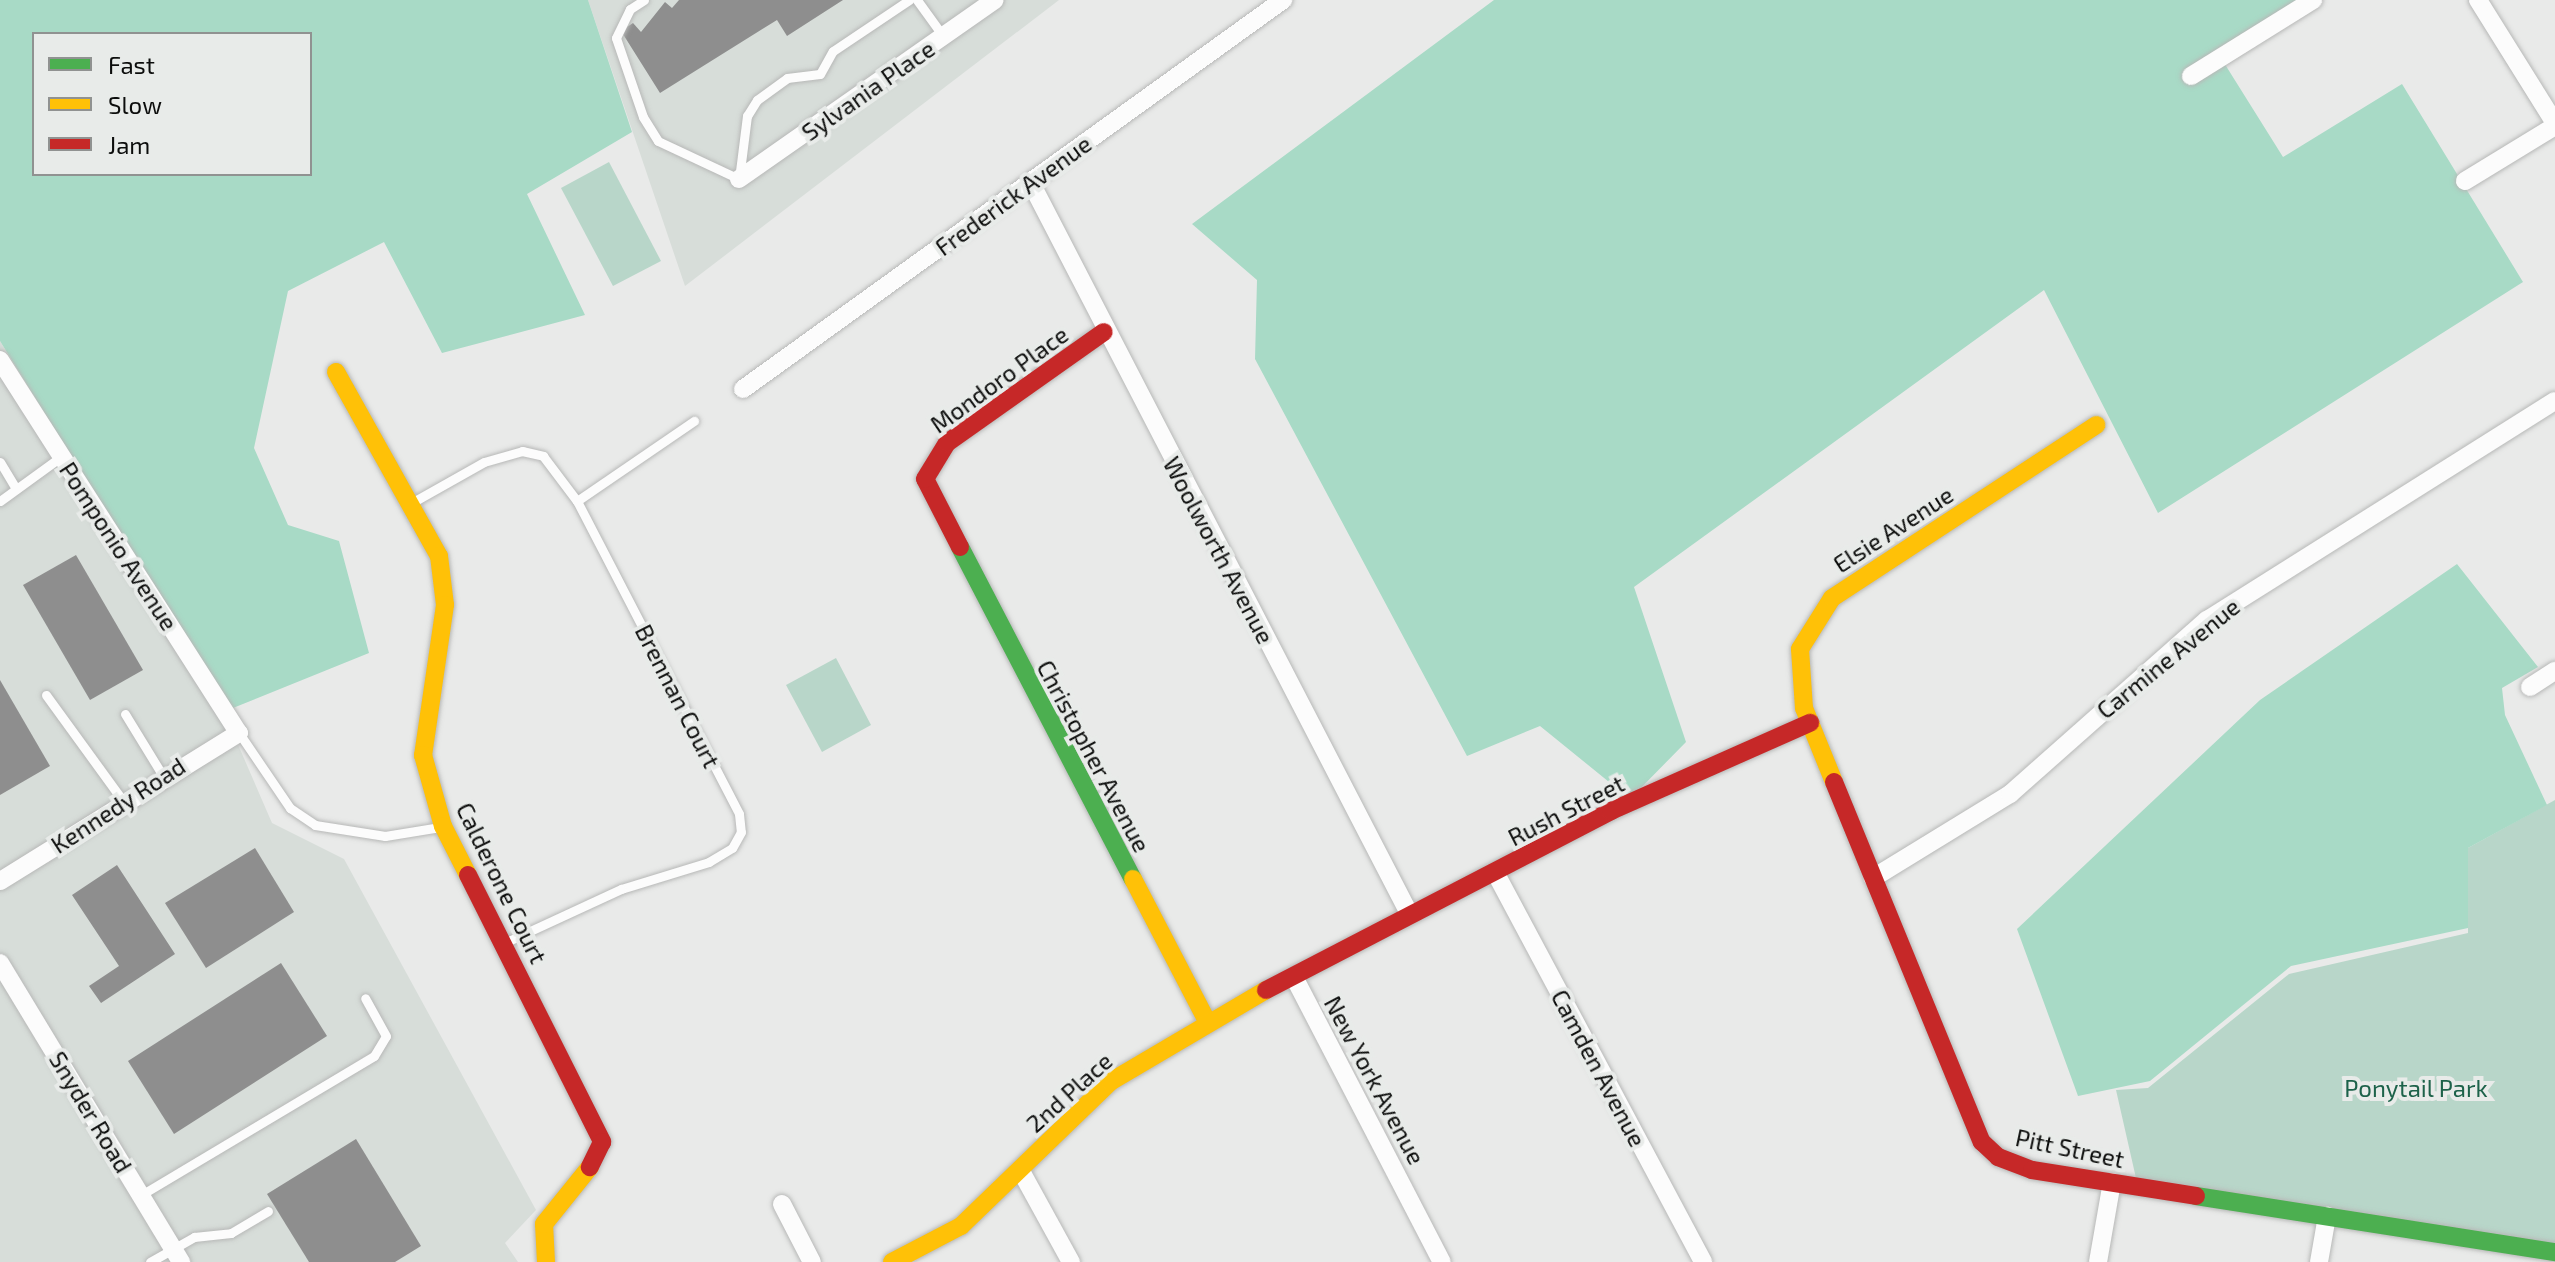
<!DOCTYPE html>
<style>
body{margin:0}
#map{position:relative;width:2555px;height:1262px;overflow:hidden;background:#e9eae9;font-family:"Exo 2",sans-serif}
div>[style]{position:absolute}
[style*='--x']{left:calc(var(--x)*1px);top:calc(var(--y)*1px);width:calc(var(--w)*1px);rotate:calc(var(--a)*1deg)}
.built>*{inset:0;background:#d7ddd9}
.green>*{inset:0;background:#b8d6c9}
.forest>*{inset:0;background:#a8dac6}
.building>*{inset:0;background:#8e8e8e}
.roads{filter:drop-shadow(0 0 2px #b7b8b7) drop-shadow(0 0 2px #b7b8b7)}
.lane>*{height:9px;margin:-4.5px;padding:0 4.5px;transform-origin:4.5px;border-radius:4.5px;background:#fcfcfc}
.street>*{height:18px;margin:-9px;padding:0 9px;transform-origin:9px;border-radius:9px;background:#fcfcfc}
.fast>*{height:18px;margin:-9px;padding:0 9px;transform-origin:9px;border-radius:9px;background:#4caf50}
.slow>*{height:18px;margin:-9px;padding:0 9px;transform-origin:9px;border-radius:9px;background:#ffc107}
.jam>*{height:18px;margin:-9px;padding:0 9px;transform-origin:9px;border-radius:9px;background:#c62828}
span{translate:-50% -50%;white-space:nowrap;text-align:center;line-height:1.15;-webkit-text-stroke:8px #e8ebe9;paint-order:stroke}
.street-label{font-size:24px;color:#0c0d0c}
.park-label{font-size:24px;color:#1d624a}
.legend{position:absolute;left:32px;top:32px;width:280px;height:144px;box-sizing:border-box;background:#e8ebe9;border:2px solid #909291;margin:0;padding:10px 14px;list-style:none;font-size:24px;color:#0c0d0c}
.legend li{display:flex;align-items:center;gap:16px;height:40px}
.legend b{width:40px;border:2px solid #909291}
</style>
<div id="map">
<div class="built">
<div style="clip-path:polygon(588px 0,1059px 0,685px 286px)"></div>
<div style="clip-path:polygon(0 341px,207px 673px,272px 823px,344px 859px,536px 1210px,505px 1243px,518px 1262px,0 1262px)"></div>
</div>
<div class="green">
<div style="clip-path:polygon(609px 162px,661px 261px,613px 286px,561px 188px)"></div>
<div style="clip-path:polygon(836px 658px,871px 725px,822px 752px,786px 685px)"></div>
<div style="clip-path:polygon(2555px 800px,2555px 1248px,2138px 1187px,2116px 1090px,2148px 1088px,2289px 974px,2468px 933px,2468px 848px)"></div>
</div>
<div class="forest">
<div style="clip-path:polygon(evenodd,0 0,588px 0,632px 132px,527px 194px,585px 315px,442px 353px,384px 242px,288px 291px,254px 448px,288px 525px,339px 541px,369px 653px,228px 710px,0 341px,0 0,34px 34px,310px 34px,310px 174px,34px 174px,34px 34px)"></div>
<div style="clip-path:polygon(1494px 0,2300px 0,2221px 58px,2283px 157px,2402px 84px,2523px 282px,2158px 513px,2044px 290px,1634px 587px,1686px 742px,1630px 799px,1540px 726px,1467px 756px,1255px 359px,1257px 280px,1192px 224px)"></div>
<div style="clip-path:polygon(2457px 564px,2538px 667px,2502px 688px,2505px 715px,2547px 805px,2468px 848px,2468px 928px,2291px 966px,2150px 1081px,2078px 1096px,2017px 929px,2260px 700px)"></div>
</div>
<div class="building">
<div style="clip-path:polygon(679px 0,843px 0,787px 36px,777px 20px,660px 93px,621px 31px,633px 23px,641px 32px,665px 2px,672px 8px)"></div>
<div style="clip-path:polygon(76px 555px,143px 670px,90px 700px,23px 585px)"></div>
<div style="clip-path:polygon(0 680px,50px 766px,0 795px)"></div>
<div style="clip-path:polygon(255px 848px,294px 912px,206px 968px,165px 903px)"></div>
<div style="clip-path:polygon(117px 865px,175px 954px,101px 1003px,89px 986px,119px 966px,72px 895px)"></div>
<div style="clip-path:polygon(281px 963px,327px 1036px,174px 1134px,128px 1061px)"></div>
<div style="clip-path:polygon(356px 1139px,421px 1246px,395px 1262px,309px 1262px,267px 1194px)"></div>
</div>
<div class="roads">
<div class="lane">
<div style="--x:644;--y:0;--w:17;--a:147"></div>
<div style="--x:630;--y:9;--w:32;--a:116"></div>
<div style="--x:616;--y:38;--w:83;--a:71.1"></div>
<div style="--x:643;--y:117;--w:28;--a:58"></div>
<div style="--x:658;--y:141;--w:89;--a:25.1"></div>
<div style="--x:739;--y:179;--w:64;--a:-82.8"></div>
<div style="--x:747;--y:116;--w:19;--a:-58"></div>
<div style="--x:757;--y:100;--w:37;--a:-36"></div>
<div style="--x:787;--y:78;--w:33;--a:-7"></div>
<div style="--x:820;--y:74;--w:26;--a:-61"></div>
<div style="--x:833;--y:51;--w:92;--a:-33.9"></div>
<div style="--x:917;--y:0;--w:44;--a:54.2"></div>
<div style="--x:0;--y:462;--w:31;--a:59"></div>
<div style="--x:0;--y:501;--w:77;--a:-36"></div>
<div style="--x:577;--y:501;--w:142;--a:-34.4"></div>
<div style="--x:413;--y:502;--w:81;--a:-29.4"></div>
<div style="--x:484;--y:462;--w:40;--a:-16"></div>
<div style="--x:522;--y:451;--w:22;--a:13"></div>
<div style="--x:543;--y:456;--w:56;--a:52.9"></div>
<div style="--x:577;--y:501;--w:352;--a:62.6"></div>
<div style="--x:739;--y:814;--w:18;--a:84"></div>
<div style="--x:741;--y:832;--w:18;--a:119"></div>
<div style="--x:732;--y:848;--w:27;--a:149"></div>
<div style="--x:709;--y:862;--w:92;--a:162.9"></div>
<div style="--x:621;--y:889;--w:129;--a:155.2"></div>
<div style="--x:46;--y:695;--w:131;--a:54"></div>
<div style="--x:125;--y:714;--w:73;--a:58.5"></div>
<div style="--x:239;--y:733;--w:91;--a:55.8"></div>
<div style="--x:290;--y:808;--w:30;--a:34"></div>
<div style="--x:315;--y:825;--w:71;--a:8.9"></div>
<div style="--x:385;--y:836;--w:56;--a:-9.3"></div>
<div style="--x:141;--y:1195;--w:271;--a:-30.8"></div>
<div style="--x:374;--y:1056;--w:23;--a:-59"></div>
<div style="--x:386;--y:1036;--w:43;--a:-118.9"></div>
<div style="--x:150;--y:1262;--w:51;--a:-29.6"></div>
<div style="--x:194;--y:1237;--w:37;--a:-6"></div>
<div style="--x:231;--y:1233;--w:43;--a:-30.7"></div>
</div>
<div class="street">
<div style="--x:2478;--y:0;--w:145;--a:58"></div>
<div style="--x:2191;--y:76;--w:144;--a:-31.9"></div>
<div style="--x:739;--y:179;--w:312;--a:-35"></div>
<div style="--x:2465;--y:181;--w:105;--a:-31.4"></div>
<div style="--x:1031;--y:183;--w:824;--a:62.63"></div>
<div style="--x:0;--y:360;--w:443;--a:57.4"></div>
<div style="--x:239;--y:733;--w:281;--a:148.2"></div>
<div style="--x:743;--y:389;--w:666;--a:-35.77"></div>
<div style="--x:2530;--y:687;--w:30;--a:-33"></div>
<div style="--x:1496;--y:874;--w:440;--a:61.9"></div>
<div style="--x:1873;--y:878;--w:161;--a:-31.5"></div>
<div style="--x:2010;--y:794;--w:263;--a:-41.5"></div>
<div style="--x:2207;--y:620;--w:411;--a:-32.2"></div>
<div style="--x:0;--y:963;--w:350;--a:58.8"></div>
<div style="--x:1294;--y:977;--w:321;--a:62.6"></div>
<div style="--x:1022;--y:1173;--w:102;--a:61.2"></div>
<div style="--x:782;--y:1204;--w:65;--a:62.7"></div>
<div style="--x:2098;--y:1262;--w:81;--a:-80.1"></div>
<div style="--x:2319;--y:1262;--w:47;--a:-80.1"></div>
</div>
<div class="fast">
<div style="--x:960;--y:547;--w:374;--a:62.5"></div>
<div style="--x:2196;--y:1196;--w:363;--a:8.9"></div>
</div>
<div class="slow">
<div style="--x:336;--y:372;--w:211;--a:60.8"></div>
<div style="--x:439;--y:556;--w:49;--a:83"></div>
<div style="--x:445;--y:605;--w:152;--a:98.3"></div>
<div style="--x:423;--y:755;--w:74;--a:74.3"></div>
<div style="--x:443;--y:826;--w:55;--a:63"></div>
<div style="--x:1834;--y:782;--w:80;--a:-112.1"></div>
<div style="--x:1804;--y:708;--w:59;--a:-93.9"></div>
<div style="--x:1800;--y:649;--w:60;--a:-57.9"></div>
<div style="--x:1832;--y:598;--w:316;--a:-33.2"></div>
<div style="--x:1133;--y:879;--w:160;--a:62.5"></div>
<div style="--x:546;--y:1262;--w:38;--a:-93"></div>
<div style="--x:544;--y:1224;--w:73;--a:-51.1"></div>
<div style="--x:892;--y:1262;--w:78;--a:-27.6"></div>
<div style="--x:961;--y:1226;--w:207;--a:-44"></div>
<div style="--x:1110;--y:1082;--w:181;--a:-30.5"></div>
</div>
<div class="jam">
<div style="--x:960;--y:547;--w:76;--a:-117.2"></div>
<div style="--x:925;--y:479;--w:42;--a:-58.6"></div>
<div style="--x:947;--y:443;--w:192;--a:-35.3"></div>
<div style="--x:1834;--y:782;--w:389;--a:67.7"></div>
<div style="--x:1982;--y:1142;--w:22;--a:43"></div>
<div style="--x:1998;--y:1157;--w:36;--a:21"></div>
<div style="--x:2032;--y:1170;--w:166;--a:9"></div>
<div style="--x:468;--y:875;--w:299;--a:63.3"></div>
<div style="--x:602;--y:1142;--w:28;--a:116"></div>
<div style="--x:1266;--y:990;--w:389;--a:-27.4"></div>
<div style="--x:1611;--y:811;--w:218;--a:-23.9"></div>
</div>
</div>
<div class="street-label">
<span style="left:868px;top:90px;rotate:-35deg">Sylvania Place</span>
<span style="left:1013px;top:195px;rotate:-36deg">Frederick Avenue</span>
<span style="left:999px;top:379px;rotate:-36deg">Mondoro Place</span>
<span style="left:1893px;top:529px;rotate:-33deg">Elsie Avenue</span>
<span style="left:119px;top:546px;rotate:57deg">Pomponio Avenue</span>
<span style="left:1219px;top:550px;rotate:62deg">Woolworth Avenue</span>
<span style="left:2168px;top:658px;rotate:-39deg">Carmine Avenue</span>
<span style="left:678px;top:696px;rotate:63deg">Brennan Court</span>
<span style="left:1094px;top:756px;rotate:62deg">Christopher Avenue</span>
<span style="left:118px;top:805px;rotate:-33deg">Kennedy Road</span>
<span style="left:1566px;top:810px;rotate:-27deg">Rush Street</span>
<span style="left:502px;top:883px;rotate:64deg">Calderone Court</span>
<span style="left:1599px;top:1068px;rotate:62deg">Camden Avenue</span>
<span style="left:1375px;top:1080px;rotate:62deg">New York Avenue</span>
<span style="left:1069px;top:1092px;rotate:-42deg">2nd Place</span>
<span style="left:91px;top:1112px;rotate:59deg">Snyder Road</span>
<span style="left:2070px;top:1148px;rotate:12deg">Pitt Street</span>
</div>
<div class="park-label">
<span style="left:2416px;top:1088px">Ponytail Park</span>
</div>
<ul class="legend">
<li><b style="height:10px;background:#4caf50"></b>Fast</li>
<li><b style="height:10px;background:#ffc107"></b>Slow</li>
<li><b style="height:10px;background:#c62828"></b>Jam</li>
</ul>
</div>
